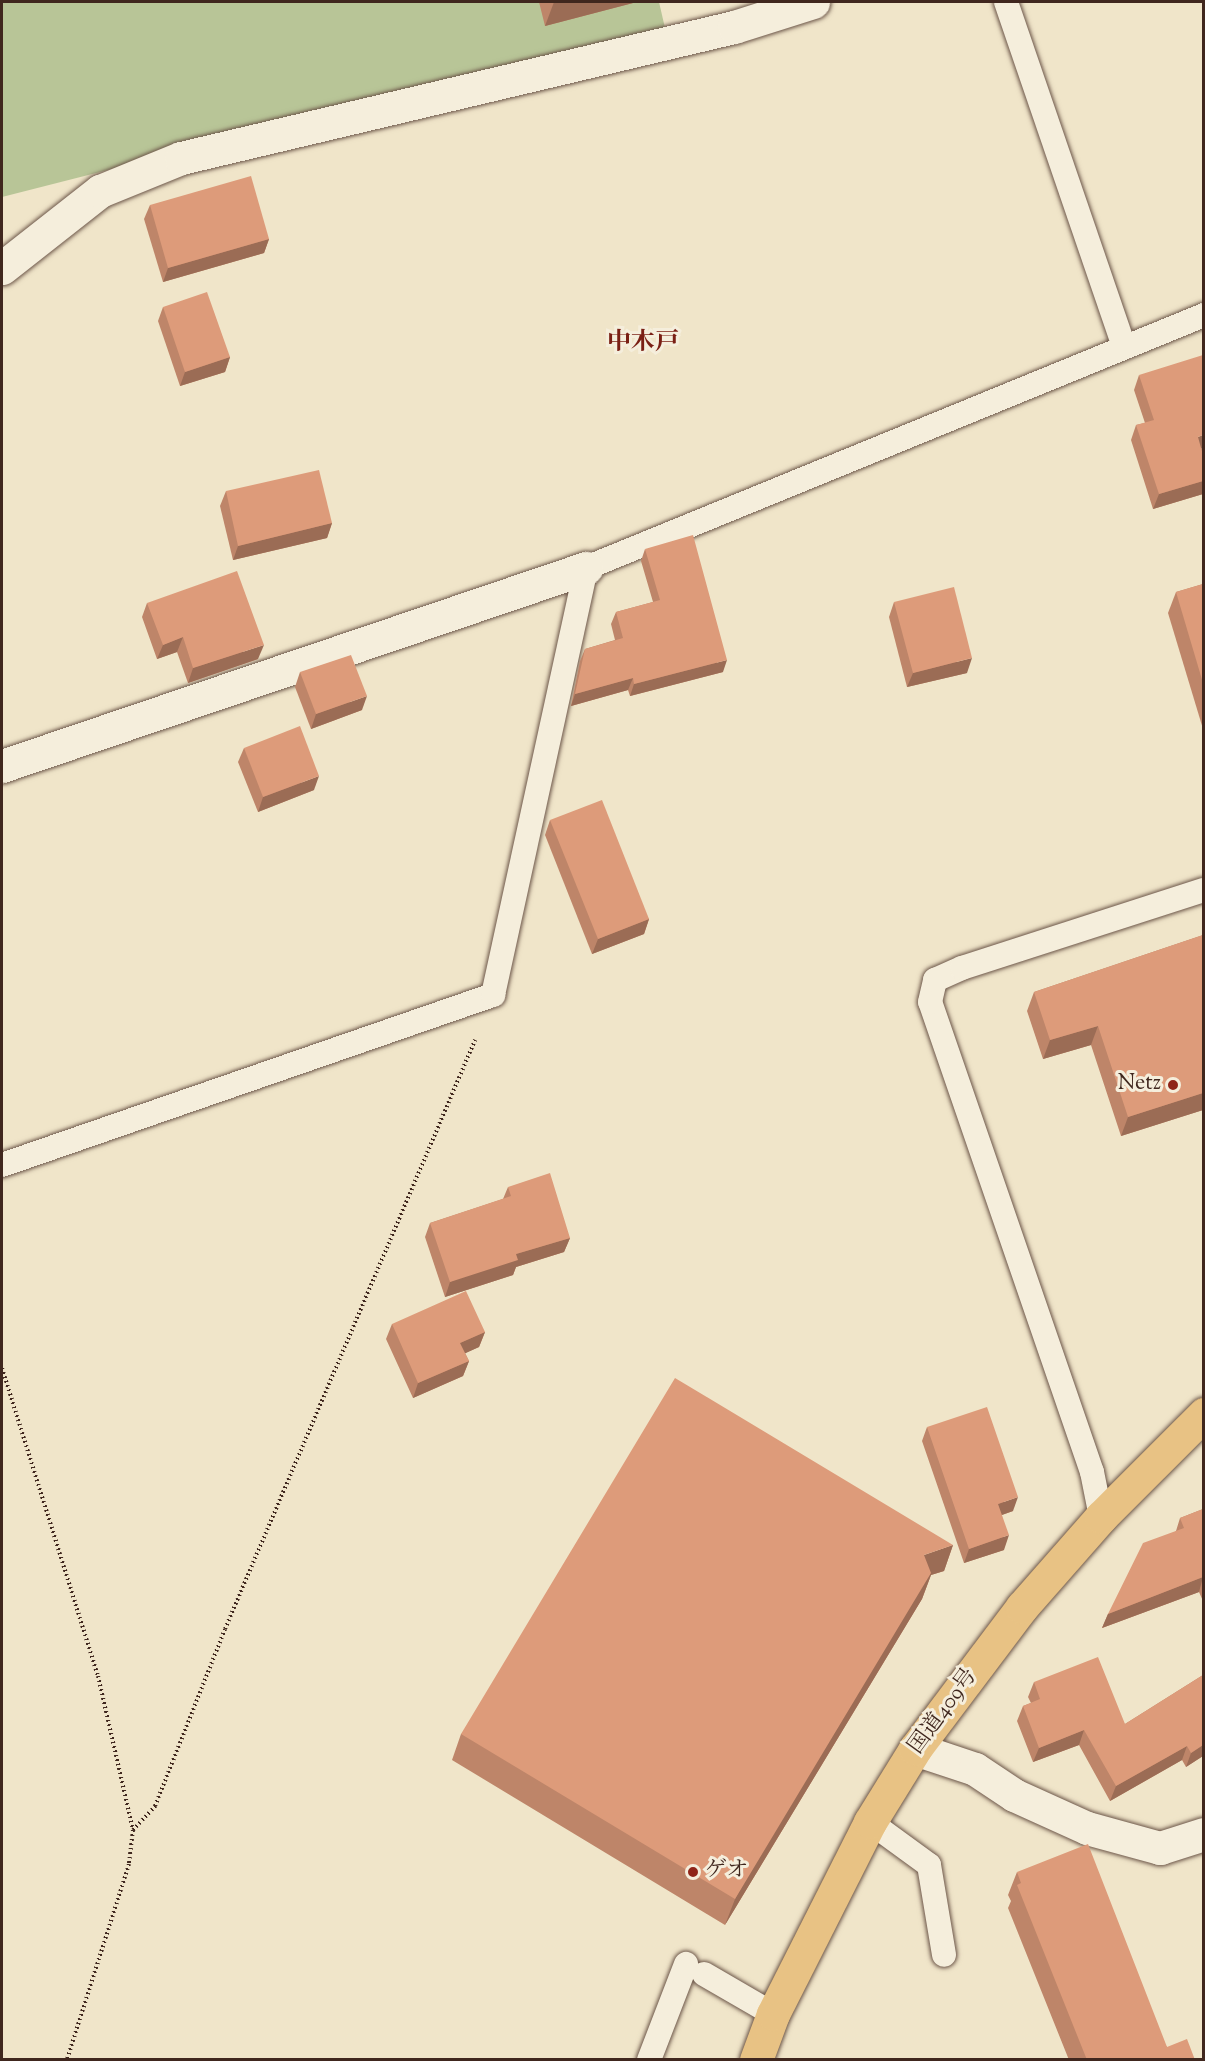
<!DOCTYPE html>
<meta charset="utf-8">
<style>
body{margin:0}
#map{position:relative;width:1205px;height:2061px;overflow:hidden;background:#f0e5c9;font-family:"Sorts Mill Goudy","Noto Serif JP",serif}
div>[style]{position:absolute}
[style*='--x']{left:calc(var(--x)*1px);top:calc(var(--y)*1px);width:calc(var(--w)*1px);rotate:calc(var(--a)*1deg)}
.green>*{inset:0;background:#b8c597}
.path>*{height:4px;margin-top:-2px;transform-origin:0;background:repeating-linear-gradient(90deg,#40271e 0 1.5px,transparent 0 4.5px)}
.roads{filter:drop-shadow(0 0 2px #6c5649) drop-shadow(0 0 2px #6c5649)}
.lane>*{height:24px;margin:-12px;padding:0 12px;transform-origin:12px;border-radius:12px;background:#f5eedc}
.street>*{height:33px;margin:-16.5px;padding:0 16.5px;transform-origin:16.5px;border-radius:16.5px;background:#f5eedc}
.highway>*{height:33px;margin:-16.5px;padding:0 16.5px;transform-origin:16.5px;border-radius:16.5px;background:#e8c284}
.wall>*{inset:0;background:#be8569}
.shaded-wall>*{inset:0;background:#9b6c55}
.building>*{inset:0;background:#dd9b7a}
.dots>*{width:16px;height:16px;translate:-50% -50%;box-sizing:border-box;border:3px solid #f5eedc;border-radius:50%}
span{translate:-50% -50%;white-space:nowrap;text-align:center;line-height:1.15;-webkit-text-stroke:6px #f5eedc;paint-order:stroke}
.poi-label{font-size:22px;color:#40271e}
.right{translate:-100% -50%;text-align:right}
.left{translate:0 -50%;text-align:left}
.street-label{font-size:22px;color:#40271e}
.neighbourhood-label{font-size:24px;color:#7a1f14;font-weight:700}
.frame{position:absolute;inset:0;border:3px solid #40271e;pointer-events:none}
</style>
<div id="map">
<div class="green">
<div style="clip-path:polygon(2px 2px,659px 2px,665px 28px,2px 197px)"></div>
</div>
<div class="path">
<div style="--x:2;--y:1368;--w:323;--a:72.7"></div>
<div style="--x:98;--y:1676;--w:158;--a:77.2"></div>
<div style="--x:133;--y:1830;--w:34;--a:97"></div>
<div style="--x:129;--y:1864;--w:206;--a:107.6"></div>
<div style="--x:133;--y:1830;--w:33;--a:-47"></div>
<div style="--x:155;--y:1806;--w:190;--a:-68.4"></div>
<div style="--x:225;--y:1629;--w:640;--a:-67"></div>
</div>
<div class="roads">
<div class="lane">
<div style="--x:1006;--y:2;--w:365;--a:71.1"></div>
<div style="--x:2;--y:1165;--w:520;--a:-19.1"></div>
<div style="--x:493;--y:995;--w:437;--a:-77.7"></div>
<div style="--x:586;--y:568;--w:668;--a:-22.26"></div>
<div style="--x:1101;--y:1517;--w:46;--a:-101.3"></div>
<div style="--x:1092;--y:1472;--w:497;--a:-109"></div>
<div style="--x:930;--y:1002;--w:23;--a:-77"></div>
<div style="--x:935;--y:980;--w:30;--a:-24"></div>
<div style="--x:962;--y:968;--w:254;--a:-17.9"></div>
<div style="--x:870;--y:1822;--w:73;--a:36.1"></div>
<div style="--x:929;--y:1865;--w:91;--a:80.5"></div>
<div style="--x:704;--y:1974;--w:80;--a:30.1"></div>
<div style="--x:649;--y:2060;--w:103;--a:-68.9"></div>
</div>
<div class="street">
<div style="--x:2;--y:268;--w:125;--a:-38.2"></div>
<div style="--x:100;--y:191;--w:87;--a:-22.2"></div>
<div style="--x:181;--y:158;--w:568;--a:-13.33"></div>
<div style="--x:734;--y:27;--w:83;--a:-17.6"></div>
<div style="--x:2;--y:766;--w:617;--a:-18.73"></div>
<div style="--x:915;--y:1749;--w:63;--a:18.4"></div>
<div style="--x:975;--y:1769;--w:47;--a:33.7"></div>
<div style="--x:1014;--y:1795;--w:80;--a:24.3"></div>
<div style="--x:1087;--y:1828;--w:76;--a:15.3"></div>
<div style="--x:1160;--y:1848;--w:46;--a:-17.7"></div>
</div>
<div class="highway">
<div style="--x:756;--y:2060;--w:49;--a:-69.7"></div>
<div style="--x:773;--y:2014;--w:215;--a:-63.2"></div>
<div style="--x:870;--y:1822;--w:86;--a:-58.3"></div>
<div style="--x:915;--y:1749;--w:178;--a:-53"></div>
<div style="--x:1022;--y:1607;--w:120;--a:-48.7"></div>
<div style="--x:1101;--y:1517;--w:146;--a:-45"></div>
</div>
</div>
<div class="wall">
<div style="clip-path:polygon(539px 2px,634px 2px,633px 3px,545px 26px)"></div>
<div style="clip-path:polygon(150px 205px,269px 239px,264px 253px,163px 282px,144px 219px)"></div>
<div style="clip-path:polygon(163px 307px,230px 357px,225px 372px,180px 386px,158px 321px)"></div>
<div style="clip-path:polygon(1139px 375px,1202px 449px,1203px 455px,1203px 494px,1153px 509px,1131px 440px,1136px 425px,1145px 423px,1134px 390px)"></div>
<div style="clip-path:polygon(226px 491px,332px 523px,327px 538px,233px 560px,220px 506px)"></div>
<div style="clip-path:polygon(645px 549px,723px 672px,630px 696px,628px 690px,571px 706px,580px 661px,585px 649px,615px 640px,611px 624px,616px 612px,653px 602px,641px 561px)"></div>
<div style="clip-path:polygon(1203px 584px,1203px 729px,1168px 613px,1176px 592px)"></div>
<div style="clip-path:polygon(894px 602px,967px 673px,907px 687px,889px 617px)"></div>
<div style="clip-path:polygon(147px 603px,258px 659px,188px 683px,177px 652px,157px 659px,142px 617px)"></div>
<div style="clip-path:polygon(300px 672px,362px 710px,311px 729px,295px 687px)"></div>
<div style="clip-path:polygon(244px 748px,314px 790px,258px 812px,238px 762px)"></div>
<div style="clip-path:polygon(550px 820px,649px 919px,644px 934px,592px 954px,545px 835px)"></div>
<div style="clip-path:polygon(1203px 935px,1203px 1110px,1121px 1136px,1091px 1045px,1043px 1059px,1027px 1011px,1034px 992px)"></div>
<div style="clip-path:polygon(508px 1187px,570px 1238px,564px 1252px,516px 1267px,513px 1275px,445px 1297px,425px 1237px,430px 1223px,503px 1199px)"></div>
<div style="clip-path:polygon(392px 1324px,485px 1332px,479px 1347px,465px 1353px,469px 1361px,463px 1376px,413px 1398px,386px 1339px)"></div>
<div style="clip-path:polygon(927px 1427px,1013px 1511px,1002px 1515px,1004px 1550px,964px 1563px,922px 1441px)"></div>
<div style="clip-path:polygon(1203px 1509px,1203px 1601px,1199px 1592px,1102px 1628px,1108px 1614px,1176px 1531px,1180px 1518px)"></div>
<div style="clip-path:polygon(953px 1545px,944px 1571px,931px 1575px,922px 1599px,725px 1925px,452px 1760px,461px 1734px)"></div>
<div style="clip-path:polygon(1203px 1675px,1203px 1756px,1186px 1767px,1182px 1760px,1110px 1801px,1079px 1745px,1033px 1762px,1017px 1721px,1023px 1706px,1031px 1703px,1028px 1697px,1034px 1682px,1125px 1724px)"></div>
<div style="clip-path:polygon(1017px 1872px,1167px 2047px,1195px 2060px,1069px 2060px,1008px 1908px,1011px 1901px,1008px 1895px)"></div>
</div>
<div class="shaded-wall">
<div style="clip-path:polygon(554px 2px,634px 2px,633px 3px,545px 26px)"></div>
<div style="clip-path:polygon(269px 239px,264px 253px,163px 282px,168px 268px)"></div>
<div style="clip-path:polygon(230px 357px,225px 372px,180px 386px,185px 372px)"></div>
<div style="clip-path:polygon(1203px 435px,1203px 448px,1192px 452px,1198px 437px)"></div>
<div style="clip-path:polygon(1203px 481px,1203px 494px,1153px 509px,1159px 494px)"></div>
<div style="clip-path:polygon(332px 523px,327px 538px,233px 560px,238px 546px)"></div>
<div style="clip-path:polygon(183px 637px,177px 652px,157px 659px,163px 645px)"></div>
<div style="clip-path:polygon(264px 645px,258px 659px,188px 683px,193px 668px)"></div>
<div style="clip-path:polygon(972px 658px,967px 673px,907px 687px,913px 673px)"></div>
<div style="clip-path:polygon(727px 660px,723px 672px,630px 696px,634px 684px)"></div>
<div style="clip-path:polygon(633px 678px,628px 690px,571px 706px,575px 694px)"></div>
<div style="clip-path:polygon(367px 696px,362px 710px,311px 729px,316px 714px)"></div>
<div style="clip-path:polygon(319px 776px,314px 790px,258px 812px,263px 797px)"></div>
<div style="clip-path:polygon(649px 919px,644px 934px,592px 954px,598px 939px)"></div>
<div style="clip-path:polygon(1098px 1026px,1091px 1045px,1043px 1059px,1050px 1040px)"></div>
<div style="clip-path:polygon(1203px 1093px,1203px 1110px,1121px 1136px,1128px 1117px)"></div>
<div style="clip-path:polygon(570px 1238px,564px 1252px,516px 1267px,513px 1275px,445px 1297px,450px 1282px,516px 1254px)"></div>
<div style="clip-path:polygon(485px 1332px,479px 1347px,455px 1358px,460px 1343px)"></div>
<div style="clip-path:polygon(469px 1361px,463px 1376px,413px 1398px,418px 1383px)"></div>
<div style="clip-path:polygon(1018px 1497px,1013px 1511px,993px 1518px,998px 1504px)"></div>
<div style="clip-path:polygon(1009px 1535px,1004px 1550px,964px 1563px,969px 1549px)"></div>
<div style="clip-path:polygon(953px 1545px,944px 1571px,931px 1575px,922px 1599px,725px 1925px,735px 1899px,924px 1555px)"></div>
<div style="clip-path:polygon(1203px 1577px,1199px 1592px,1102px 1628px,1108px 1614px)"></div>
<div style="clip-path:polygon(1084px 1730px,1079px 1745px,1033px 1762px,1039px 1748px)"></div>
<div style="clip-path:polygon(1203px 1745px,1203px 1756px,1186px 1767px,1191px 1753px)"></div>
<div style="clip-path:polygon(1187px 1746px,1182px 1760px,1110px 1801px,1116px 1786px)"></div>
</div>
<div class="building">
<div style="clip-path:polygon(251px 176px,269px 239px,168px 268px,150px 205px)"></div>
<div style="clip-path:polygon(207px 292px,230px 357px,185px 372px,163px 307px)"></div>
<div style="clip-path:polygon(1203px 355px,1203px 435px,1198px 437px,1203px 455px,1203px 481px,1159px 494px,1136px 425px,1154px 420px,1139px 375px)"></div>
<div style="clip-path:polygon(319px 470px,332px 523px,238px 546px,226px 491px)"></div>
<div style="clip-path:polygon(693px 535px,727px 660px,634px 684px,633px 678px,575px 694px,585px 649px,623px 638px,616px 612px,660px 600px,645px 549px)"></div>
<div style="clip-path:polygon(237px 571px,264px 645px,193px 668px,183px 637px,163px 645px,147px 603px)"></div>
<div style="clip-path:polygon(1203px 584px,1203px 683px,1176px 592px)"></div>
<div style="clip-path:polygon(954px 587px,972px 658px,913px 673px,894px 602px)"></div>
<div style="clip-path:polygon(351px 655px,367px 696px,316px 714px,300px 672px)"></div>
<div style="clip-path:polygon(300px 726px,319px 776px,263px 797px,244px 748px)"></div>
<div style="clip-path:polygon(602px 800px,649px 919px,598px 939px,550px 820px)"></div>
<div style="clip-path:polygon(1203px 935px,1203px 1093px,1128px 1117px,1098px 1026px,1050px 1040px,1034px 992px)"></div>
<div style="clip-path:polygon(550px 1173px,570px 1238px,516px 1254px,518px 1260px,450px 1282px,430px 1223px,511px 1196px,508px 1187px)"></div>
<div style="clip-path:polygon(466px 1291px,485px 1332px,460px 1343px,469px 1361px,418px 1383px,392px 1324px)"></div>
<div style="clip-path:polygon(675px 1378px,953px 1545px,924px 1555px,931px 1573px,735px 1899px,461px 1734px)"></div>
<div style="clip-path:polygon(987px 1407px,1018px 1497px,998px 1504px,1009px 1535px,969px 1549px,927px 1427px)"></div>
<div style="clip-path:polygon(1203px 1509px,1203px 1577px,1108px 1614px,1143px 1543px,1184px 1528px,1180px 1518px)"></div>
<div style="clip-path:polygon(1098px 1657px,1125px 1724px,1203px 1675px,1203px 1745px,1191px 1753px,1187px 1746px,1116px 1786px,1084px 1730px,1039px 1748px,1023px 1706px,1040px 1699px,1034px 1682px)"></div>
<div style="clip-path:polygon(1088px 1844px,1167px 2047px,1187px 2039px,1195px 2060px,1087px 2060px,1017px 1885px,1021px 1883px,1017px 1872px)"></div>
</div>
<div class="dots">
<div style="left:1173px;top:1085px;background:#8f2418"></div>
<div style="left:693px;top:1872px;background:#8f2418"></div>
</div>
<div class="poi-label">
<span class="right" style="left:1161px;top:1085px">Netz</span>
<span class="left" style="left:705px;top:1872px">ゲオ</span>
</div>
<div class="street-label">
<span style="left:944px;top:1712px;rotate:-54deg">国道409号</span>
</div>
<div class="neighbourhood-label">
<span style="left:643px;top:344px">中木戸</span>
</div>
<div class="frame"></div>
</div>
